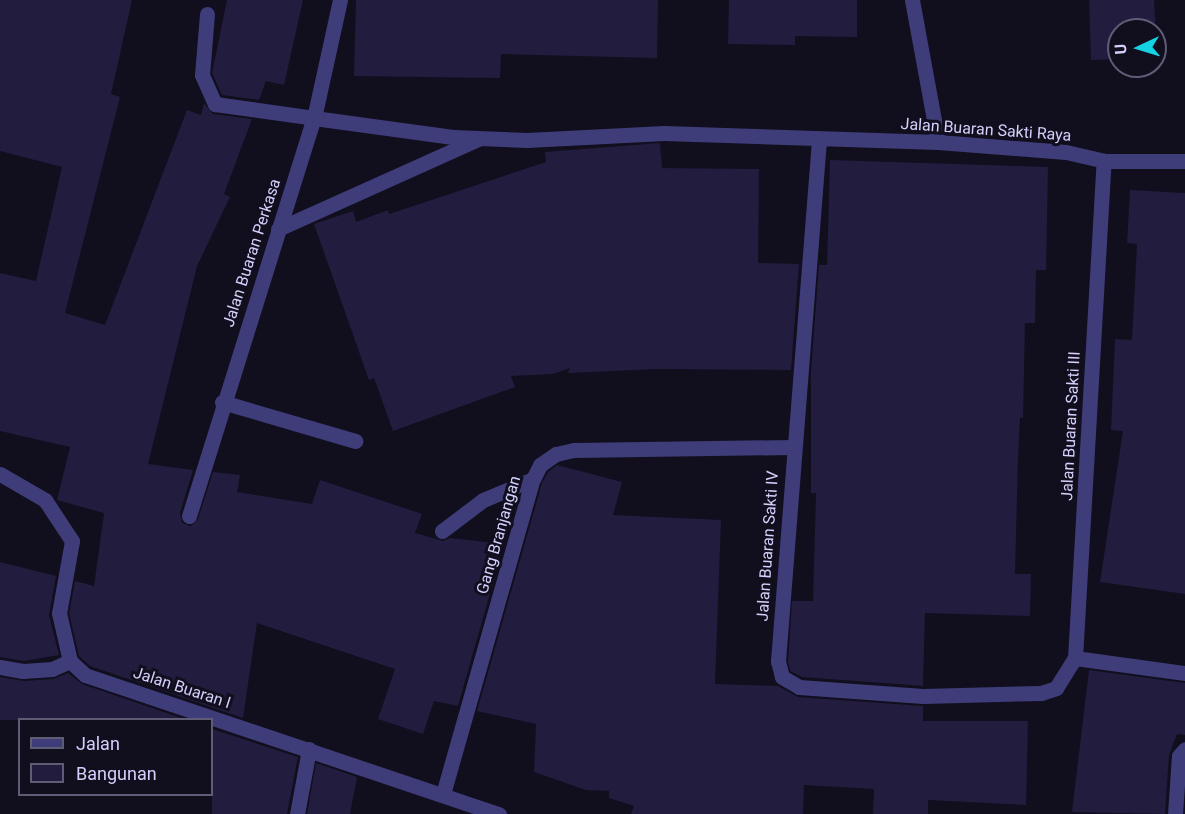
<!DOCTYPE html>
<style>
body{margin:0}
#map{position:relative;width:1185px;height:814px;overflow:hidden;background:#110e1e;font-family:Roboto,sans-serif}
div>[style]{position:absolute}
[style*='--x']{left:calc(var(--x)*1px);top:calc(var(--y)*1px);width:calc(var(--w)*1px);rotate:calc(var(--a)*1deg)}
.building>*{inset:0;background:#221c3e}
.lane>*{height:15px;margin:-7.5px;padding:0 7.5px;transform-origin:7.5px;border-radius:7.5px;background:#3e3d79}
.street>*{height:15px;margin:-7.5px;padding:0 7.5px;transform-origin:7.5px;border-radius:7.5px;background:#3e3d79}
span{translate:-50% -50%;white-space:nowrap;text-align:center;line-height:1.15;-webkit-text-stroke:6px #110e1e;paint-order:stroke}
.street-label{font-size:16px;color:#d4d0fb}
.legend{position:absolute;left:18px;top:718px;width:195px;height:78px;box-sizing:border-box;background:#110e1e;border:2px solid #5f5c76;margin:0;padding:8px 10px;list-style:none;font-size:18px;color:#d4d0fb}
.legend li{display:flex;align-items:center;gap:12px;height:30px}
.legend b{width:30px;border:2px solid #5f5c76}
.north{position:absolute;left:1107px;top:18px;width:60px;height:60px;box-sizing:border-box;background:#110e1e;border:2px solid #5f5c76;border-radius:50%;rotate:266deg;font-size:16px;font-weight:700;line-height:24px;text-align:center;color:#d4d0fb}
.north::after{content:'';display:block;margin:auto;width:21px;height:27px;background:#14d2e3;clip-path:polygon(50% 0,100% 100%,50% 72%,0 100%)}
</style>
<div id="map">
<div class="building">
<div style="clip-path:polygon(0 0,132px 0,111px 94px,120px 97px,65px 313px,105px 325px,187px 110px,201px 115px,204px 103px,213px 114px,252px 119px,224px 194px,230px 197px,197px 266px,148px 464px,193px 470px,180px 513px,182px 523px,191px 526px,198px 519px,213px 472px,240px 475px,237px 492px,312px 504px,320px 480px,422px 514px,415px 533px,443px 541px,450px 538px,504px 544px,458px 706px,434px 701px,423px 734px,378px 719px,395px 669px,257px 623px,243px 718px,90px 666px,79px 656px,69px 613px,75px 581px,94px 586px,104px 513px,57px 500px,70px 447px,0 431px,0 273px,36px 281px,62px 167px,0 151px)"></div>
<div style="clip-path:polygon(227px 0,303px 0,284px 85px,266px 81px,259px 100px,222px 95px,212px 73px)"></div>
<div style="clip-path:polygon(356px 0,658px 0,657px 58px,501px 54px,500px 78px,354px 76px)"></div>
<div style="clip-path:polygon(729px 0,857px 0,857px 37px,795px 36px,795px 45px,728px 44px)"></div>
<div style="clip-path:polygon(1089px 0,1154px 0,1157px 58px,1155px 30px,1119px 30px,1119px 59px,1091px 60px)"></div>
<div style="clip-path:polygon(660px 143px,662px 168px,759px 169px,758px 263px,799px 264px,791px 370px,656px 369px,568px 373px,570px 368px,553px 374px,511px 376px,515px 387px,393px 431px,374px 378px,369px 380px,314px 224px,353px 211px,356px 222px,388px 210px,389px 214px,546px 162px,545px 152px)"></div>
<div style="clip-path:polygon(830px 160px,1048px 167px,1046px 270px,1036px 270px,1035px 323px,1025px 323px,1023px 418px,1020px 417px,1018px 457px,1015px 574px,1031px 574px,1030px 616px,925px 613px,923px 686px,802px 677px,790px 671px,788px 662px,792px 601px,813px 601px,816px 493px,811px 493px,811px 371px,819px 265px,827px 265px)"></div>
<div style="clip-path:polygon(1130px 190px,1185px 193px,1185px 594px,1100px 582px,1123px 431px,1111px 430px,1115px 339px,1132px 340px,1137px 244px,1127px 243px)"></div>
<div style="clip-path:polygon(557px 465px,622px 482px,613px 515px,721px 520px,715px 684px,778px 686px,798px 697px,923px 706px,923px 721px,1028px 721px,1026px 805px,928px 800px,928px 814px,873px 814px,874px 789px,804px 785px,803px 814px,631px 814px,634px 806px,609px 798px,609px 791px,586px 790px,534px 772px,536px 724px,477px 711px,542px 483px,548px 472px)"></div>
<div style="clip-path:polygon(0 562px,56px 576px,49px 615px,59px 655px,24px 661px,0 657px)"></div>
<div style="clip-path:polygon(1089px 670px,1185px 683px,1185px 735px,1177px 734px,1169px 755px,1165px 814px,1072px 812px)"></div>
<div style="clip-path:polygon(68px 673px,82px 684px,187px 720px,0 720px,0 677px,24px 681px,53px 679px)"></div>
<div style="clip-path:polygon(212px 729px,298px 757px,287px 814px,212px 814px)"></div>
<div style="clip-path:polygon(316px 763px,357px 777px,350px 814px,307px 814px)"></div>
</div>
<div class="lane">
<div style="--x:207;--y:14;--w:61;--a:94.7"></div>
<div style="--x:202;--y:75;--w:32;--a:66"></div>
<div style="--x:215;--y:104;--w:100;--a:8"></div>
</div>
<div class="street">
<div style="--x:912;--y:0;--w:144;--a:79.6"></div>
<div style="--x:314;--y:118;--w:140;--a:7.8"></div>
<div style="--x:453;--y:137;--w:74;--a:2.3"></div>
<div style="--x:527;--y:140;--w:137;--a:-2.9"></div>
<div style="--x:664;--y:133;--w:274;--a:1.9"></div>
<div style="--x:938;--y:142;--w:128;--a:4.5"></div>
<div style="--x:1066;--y:152;--w:39;--a:13"></div>
<div style="--x:1104;--y:161;--w:81;--a:0"></div>
<div style="--x:819;--y:140;--w:523;--a:94.5"></div>
<div style="--x:778;--y:661;--w:16;--a:76"></div>
<div style="--x:782;--y:677;--w:20;--a:30"></div>
<div style="--x:799;--y:687;--w:124;--a:4.2"></div>
<div style="--x:923;--y:696;--w:118;--a:-1.5"></div>
<div style="--x:1041;--y:693;--w:16;--a:-18"></div>
<div style="--x:1056;--y:688;--w:36;--a:-58"></div>
<div style="--x:1075;--y:658;--w:498;--a:-86.7"></div>
<div style="--x:278;--y:229;--w:219;--a:-24.2"></div>
<div style="--x:222;--y:402;--w:139;--a:16.3"></div>
<div style="--x:0;--y:474;--w:52;--a:30"></div>
<div style="--x:45;--y:500;--w:49;--a:56.6"></div>
<div style="--x:72;--y:541;--w:73;--a:100.2"></div>
<div style="--x:59;--y:613;--w:49;--a:77.1"></div>
<div style="--x:70;--y:661;--w:21;--a:43"></div>
<div style="--x:85;--y:675;--w:437;--a:18.6"></div>
<div style="--x:189;--y:516;--w:417;--a:-72.6"></div>
<div style="--x:314;--y:118;--w:121;--a:-77.6"></div>
<div style="--x:442;--y:531;--w:51;--a:-37.1"></div>
<div style="--x:483;--y:500;--w:54;--a:-22.8"></div>
<div style="--x:1075;--y:658;--w:111;--a:7.8"></div>
<div style="--x:0;--y:667;--w:23;--a:10"></div>
<div style="--x:23;--y:671;--w:29;--a:-4"></div>
<div style="--x:52;--y:669;--w:20;--a:-24"></div>
<div style="--x:443;--y:794;--w:328;--a:-74.1"></div>
<div style="--x:533;--y:479;--w:16;--a:-63"></div>
<div style="--x:540;--y:465;--w:19;--a:-35"></div>
<div style="--x:556;--y:454;--w:18;--a:-13"></div>
<div style="--x:574;--y:450;--w:219;--a:-0.8"></div>
<div style="--x:297;--y:814;--w:66;--a:-79.5"></div>
<div style="--x:1175;--y:814;--w:58;--a:-86.1"></div>
<div style="--x:1179;--y:756;--w:9;--a:-49"></div>
</div>
<div class="street-label">
<span style="left:986px;top:130px;rotate:4deg">Jalan Buaran Sakti Raya</span>
<span style="left:252px;top:253px;rotate:-72deg">Jalan Buaran Perkasa</span>
<span style="left:1071px;top:426px;rotate:-87deg">Jalan Buaran Sakti III</span>
<span style="left:499px;top:535px;rotate:-74deg">Gang Branjangan</span>
<span style="left:768px;top:546px;rotate:-86deg">Jalan Buaran Sakti IV</span>
<span style="left:182px;top:688px;rotate:18deg">Jalan Buaran I</span>
</div>
<ul class="legend">
<li><b style="height:8px;background:#3e3d79"></b>Jalan</li>
<li><b style="height:16px;background:#221c3e"></b>Bangunan</li>
</ul>
<div class="north">U</div>
</div>
